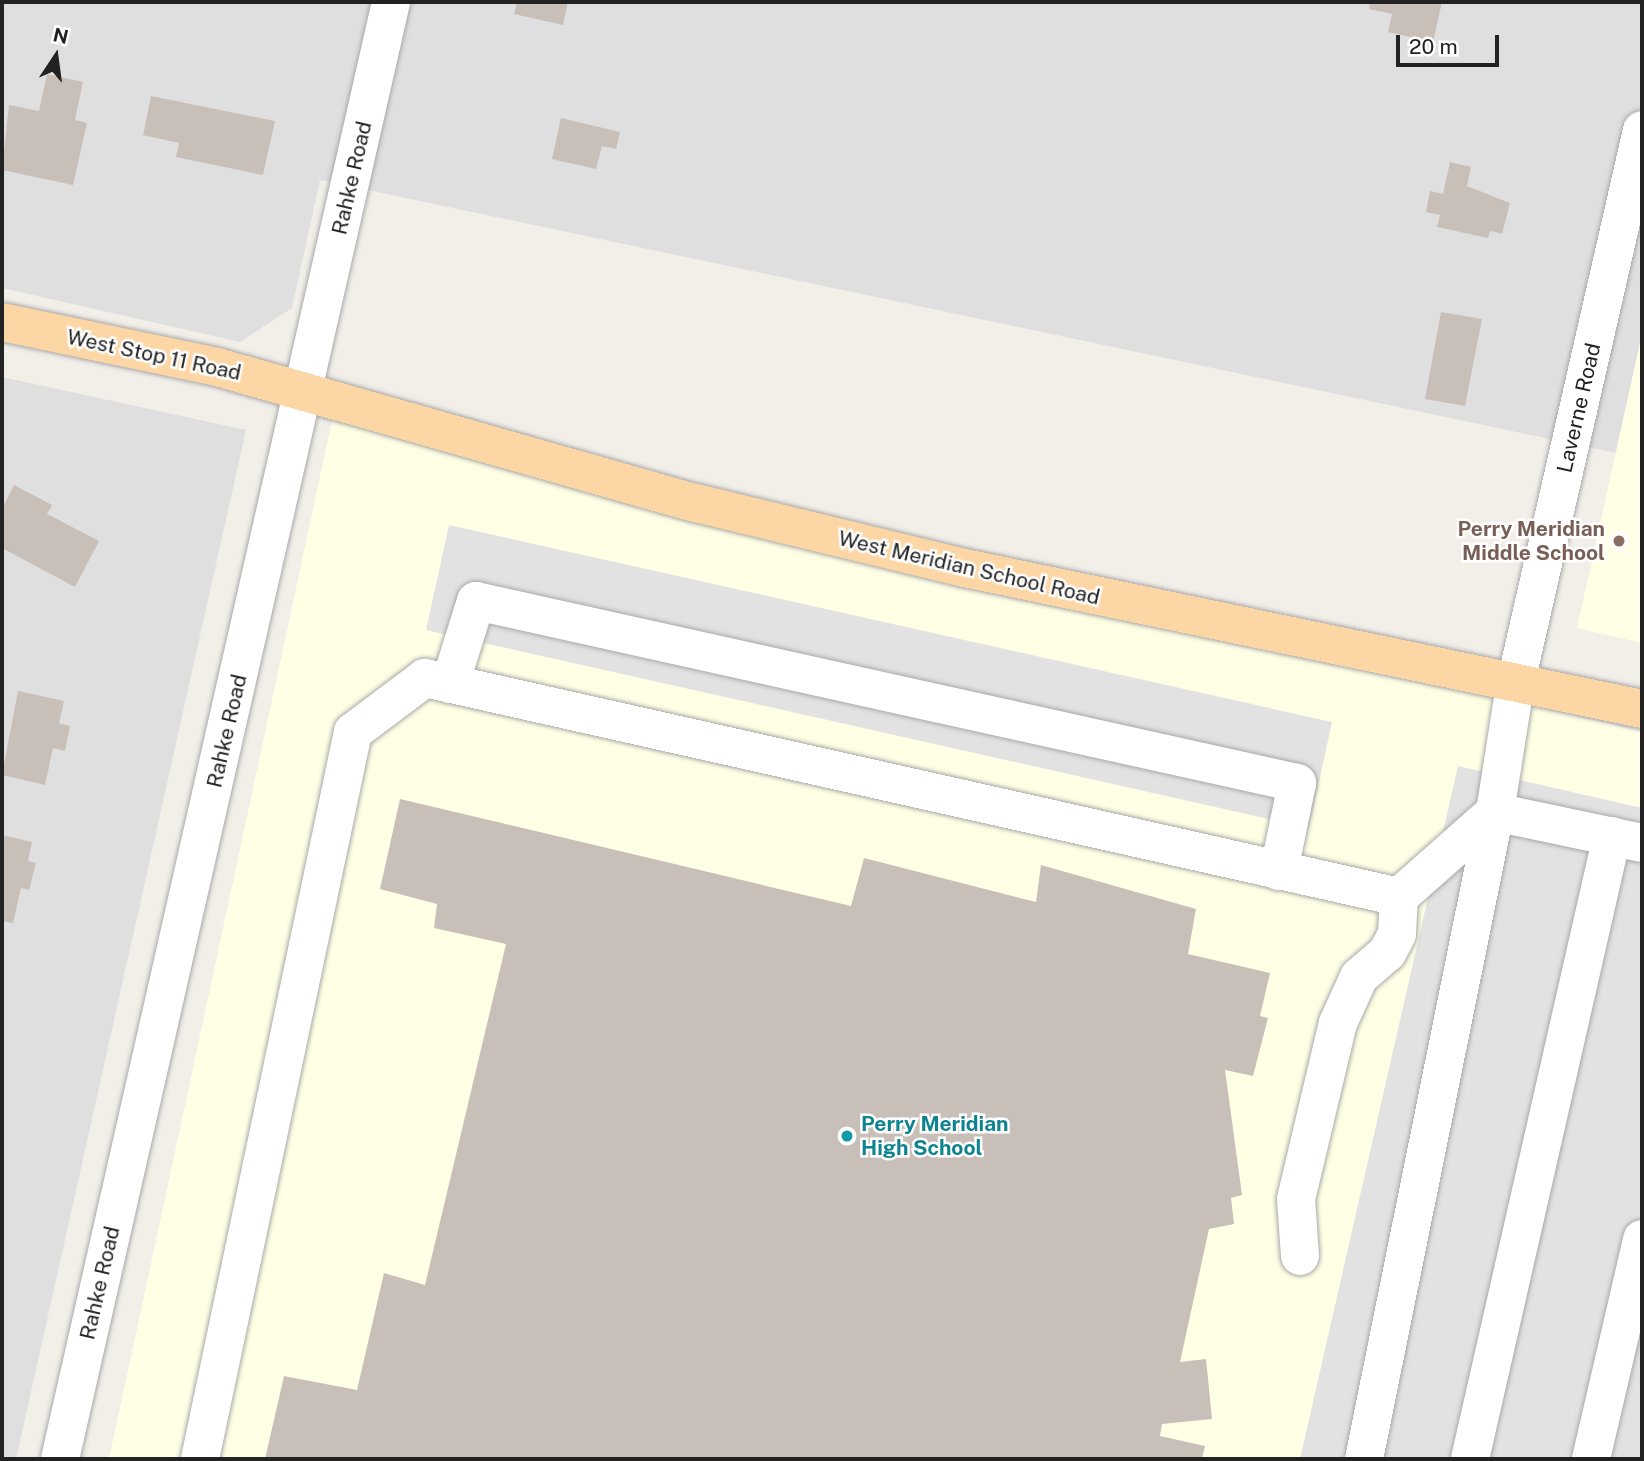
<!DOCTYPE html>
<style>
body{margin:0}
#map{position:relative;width:1644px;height:1461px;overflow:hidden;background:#f2efe9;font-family:"Public Sans",sans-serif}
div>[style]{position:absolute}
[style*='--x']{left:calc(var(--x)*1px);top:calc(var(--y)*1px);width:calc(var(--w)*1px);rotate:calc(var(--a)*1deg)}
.residential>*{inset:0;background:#e0dfdf}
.education>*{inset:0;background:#ffffe5}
.parking>*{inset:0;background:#e2e2e2}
.building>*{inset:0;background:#c7bfb8}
.roads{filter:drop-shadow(0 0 2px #a9a9a9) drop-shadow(0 0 2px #a9a9a9)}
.minor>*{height:38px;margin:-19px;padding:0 19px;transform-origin:19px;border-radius:19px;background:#fff}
.major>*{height:38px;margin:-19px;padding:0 19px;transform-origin:19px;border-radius:19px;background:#fcd6a4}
.dots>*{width:19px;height:19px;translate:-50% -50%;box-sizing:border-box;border:4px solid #fff;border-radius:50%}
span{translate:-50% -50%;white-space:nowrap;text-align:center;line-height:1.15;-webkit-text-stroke:5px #fff;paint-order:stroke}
.street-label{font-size:21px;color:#222}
.education-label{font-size:21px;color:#785e54;font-weight:700}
.right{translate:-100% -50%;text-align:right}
.culture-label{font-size:21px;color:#0d838f;font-weight:700}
.left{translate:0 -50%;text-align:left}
.frame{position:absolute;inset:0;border:4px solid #222;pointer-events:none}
.north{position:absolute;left:21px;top:21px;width:70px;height:70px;-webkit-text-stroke:5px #fff;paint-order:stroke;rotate:13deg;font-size:19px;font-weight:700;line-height:28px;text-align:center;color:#222}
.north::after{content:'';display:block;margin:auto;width:24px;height:32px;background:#222;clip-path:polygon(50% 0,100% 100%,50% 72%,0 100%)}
.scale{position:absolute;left:1396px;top:35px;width:103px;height:32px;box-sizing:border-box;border:4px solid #222;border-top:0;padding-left:9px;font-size:21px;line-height:24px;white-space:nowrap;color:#222;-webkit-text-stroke:5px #fff;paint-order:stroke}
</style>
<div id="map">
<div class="residential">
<div style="clip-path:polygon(2px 2px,1642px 2px,1642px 334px,1616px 453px,320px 180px,292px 308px,240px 342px,2px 288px)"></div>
<div style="clip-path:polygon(2px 377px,246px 430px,16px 1459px,2px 1459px)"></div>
</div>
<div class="education">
<div style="clip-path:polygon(1642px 334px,1642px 643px,1577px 628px)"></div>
<div style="clip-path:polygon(332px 421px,1642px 732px,1642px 1459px,109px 1459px)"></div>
</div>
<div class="parking">
<div style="clip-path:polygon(449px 525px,1332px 722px,1309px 828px,426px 630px)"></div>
<div style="clip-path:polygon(1458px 766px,1642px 808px,1642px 1459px,1300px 1459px)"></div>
</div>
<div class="building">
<div style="clip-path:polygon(517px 2px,568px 2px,563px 25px,514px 14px)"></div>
<div style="clip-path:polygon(1370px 2px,1442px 2px,1433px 42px,1388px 32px,1392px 14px,1369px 9px)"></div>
<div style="clip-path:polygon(47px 74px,83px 82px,75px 120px,87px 123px,73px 185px,2px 170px,9px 105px,39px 111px)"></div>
<div style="clip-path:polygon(151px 96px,275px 121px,263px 175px,176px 157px,179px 143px,143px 135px)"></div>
<div style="clip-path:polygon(561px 118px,620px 132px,616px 149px,602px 146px,596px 169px,552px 159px)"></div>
<div style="clip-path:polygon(1450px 162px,1471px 167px,1467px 186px,1510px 203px,1502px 234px,1490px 231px,1488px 238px,1437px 227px,1440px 215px,1426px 212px,1430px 191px,1443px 194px)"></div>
<div style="clip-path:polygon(1441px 312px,1482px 319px,1465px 406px,1425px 399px)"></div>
<div style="clip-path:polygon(14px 485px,52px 505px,47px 514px,99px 541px,75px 587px,2px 548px,2px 509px)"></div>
<div style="clip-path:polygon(18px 691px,64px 701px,59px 723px,70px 726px,65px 751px,53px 748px,45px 785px,2px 775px)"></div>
<div style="clip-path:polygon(400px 799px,851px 906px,864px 858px,1036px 902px,1041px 865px,1196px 909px,1188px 954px,1270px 973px,1260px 1016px,1268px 1018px,1253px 1076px,1225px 1070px,1242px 1195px,1231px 1198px,1234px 1224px,1209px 1229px,1180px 1362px,1206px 1359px,1212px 1419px,1162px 1424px,1160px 1436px,1205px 1446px,1202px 1459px,265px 1459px,284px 1376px,357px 1390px,384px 1273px,425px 1285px,506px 944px,434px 928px,437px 904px,380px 889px)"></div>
<div style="clip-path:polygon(2px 835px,32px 842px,28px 861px,36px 863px,29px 890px,21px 888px,13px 923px,2px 921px)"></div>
</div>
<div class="roads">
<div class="minor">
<div style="--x:450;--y:684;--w:87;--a:-72.6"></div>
<div style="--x:476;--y:601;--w:841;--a:12.5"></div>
<div style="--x:1297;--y:783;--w:90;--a:101.6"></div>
<div style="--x:1300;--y:1256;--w:57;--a:-94"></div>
<div style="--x:1296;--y:1199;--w:181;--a:-76.6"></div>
<div style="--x:1338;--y:1023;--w:51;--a:-65.5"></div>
<div style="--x:1359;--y:977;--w:37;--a:-41"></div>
<div style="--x:1387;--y:953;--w:21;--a:-62"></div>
<div style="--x:1397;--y:934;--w:37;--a:-87"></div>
<div style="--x:60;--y:1459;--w:1494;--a:-77.2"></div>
<div style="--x:200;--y:1459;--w:743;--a:-78.12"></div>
<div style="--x:353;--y:732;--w:90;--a:-36.9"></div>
<div style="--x:425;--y:678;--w:998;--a:12.67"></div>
<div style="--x:1399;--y:897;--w:128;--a:-41.5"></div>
<div style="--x:1495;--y:812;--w:128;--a:-81"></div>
<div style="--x:1515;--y:686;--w:570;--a:-77.13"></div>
<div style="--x:1364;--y:1459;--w:660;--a:-78.55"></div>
<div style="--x:1495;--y:812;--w:150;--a:11.9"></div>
<div style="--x:1470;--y:1459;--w:639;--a:-77.16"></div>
<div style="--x:1591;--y:1459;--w:226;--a:-76.9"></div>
</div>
<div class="major">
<div style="--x:2;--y:322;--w:220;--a:11.8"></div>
<div style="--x:217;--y:367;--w:498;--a:15.9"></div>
<div style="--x:696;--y:503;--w:272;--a:13.6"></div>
<div style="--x:960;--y:567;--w:697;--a:11.76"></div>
</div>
</div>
<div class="dots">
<div style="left:1619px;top:541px;background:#8d6e63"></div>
<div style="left:847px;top:1136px;background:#0f9aa8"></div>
</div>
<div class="street-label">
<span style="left:352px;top:178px;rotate:-77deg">Rahke Road</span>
<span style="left:154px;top:355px;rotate:12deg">West Stop 11 Road</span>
<span style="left:1579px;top:408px;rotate:-77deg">Laverne Road</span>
<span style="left:969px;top:568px;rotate:13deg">West Meridian School Road</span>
<span style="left:227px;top:731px;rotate:-77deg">Rahke Road</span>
<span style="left:100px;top:1283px;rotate:-77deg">Rahke Road</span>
</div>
<div class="education-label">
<span class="right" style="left:1605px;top:541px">Perry Meridian<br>Middle School</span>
</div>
<div class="culture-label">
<span class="left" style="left:861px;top:1136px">Perry Meridian<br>High School</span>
</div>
<div class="frame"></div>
<div class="north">N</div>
<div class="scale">20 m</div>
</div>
